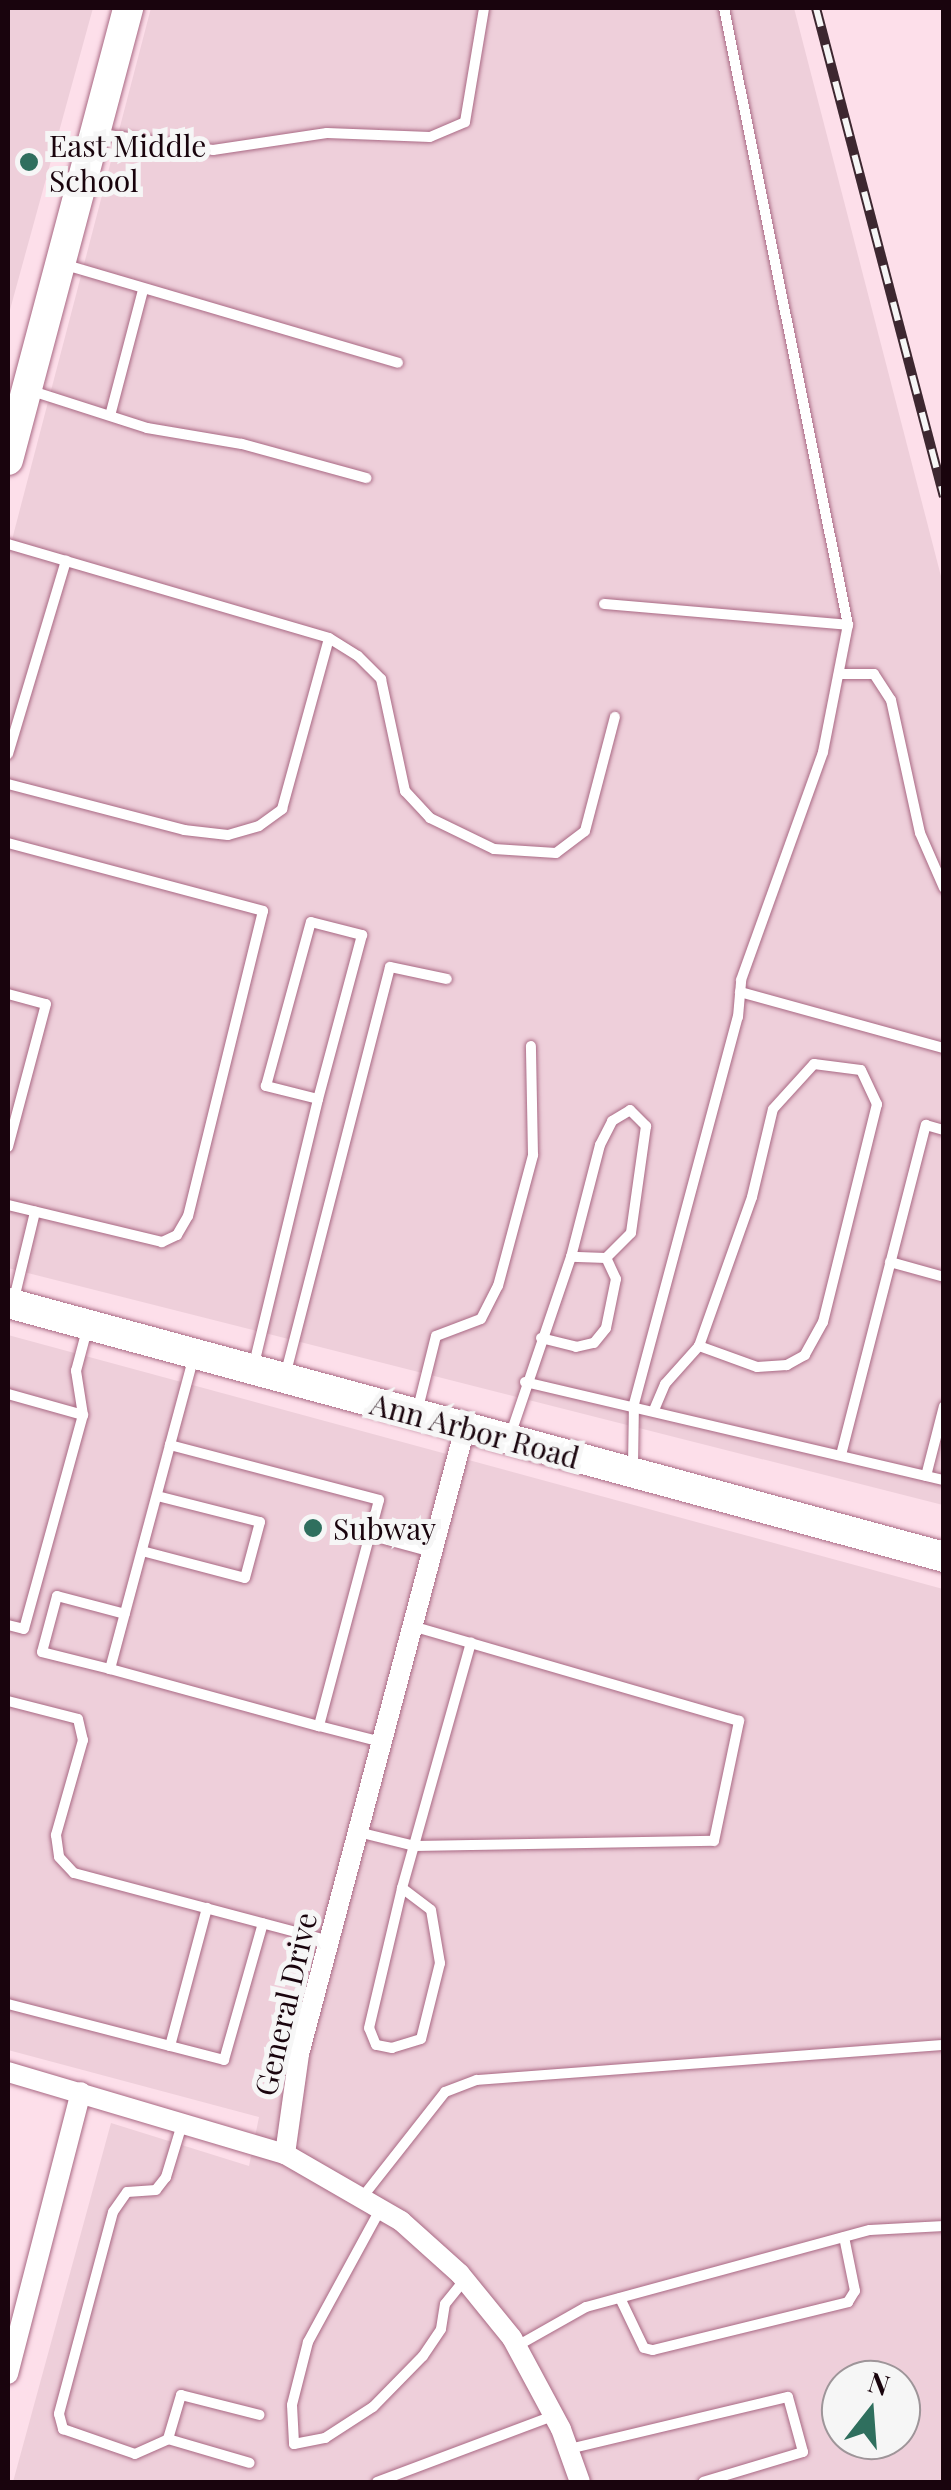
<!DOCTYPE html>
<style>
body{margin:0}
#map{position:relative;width:951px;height:2490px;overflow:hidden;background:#fddfea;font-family:"Playfair Display",serif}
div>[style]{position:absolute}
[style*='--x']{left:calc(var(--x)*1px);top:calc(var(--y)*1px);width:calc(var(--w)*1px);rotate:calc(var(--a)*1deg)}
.built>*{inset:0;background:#eecfda}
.roads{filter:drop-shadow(0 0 2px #a96984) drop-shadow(0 0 2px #a96984)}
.lane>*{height:10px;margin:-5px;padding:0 5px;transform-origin:5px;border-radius:5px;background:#fff}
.street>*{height:20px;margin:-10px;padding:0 10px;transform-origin:10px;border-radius:10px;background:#fff}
.secondary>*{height:30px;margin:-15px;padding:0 15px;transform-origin:15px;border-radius:15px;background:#fff}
.rail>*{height:10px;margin-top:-5px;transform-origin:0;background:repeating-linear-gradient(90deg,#f6f6f6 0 19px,#3d2730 0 38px);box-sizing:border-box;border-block:2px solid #3d2730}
.dots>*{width:28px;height:28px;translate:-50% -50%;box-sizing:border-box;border:5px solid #f6f6f6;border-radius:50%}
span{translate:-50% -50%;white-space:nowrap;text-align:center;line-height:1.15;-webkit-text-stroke:10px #f6f6f6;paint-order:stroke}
.poi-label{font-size:30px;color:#19040d}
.left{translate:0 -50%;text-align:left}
.street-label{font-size:30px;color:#19040d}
.frame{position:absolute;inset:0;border:10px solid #19040d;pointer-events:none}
.north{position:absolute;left:821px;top:2360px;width:100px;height:100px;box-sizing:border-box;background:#f6f6f6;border:2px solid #9e9599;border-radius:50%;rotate:17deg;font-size:28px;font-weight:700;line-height:40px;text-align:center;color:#19040d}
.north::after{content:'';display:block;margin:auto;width:35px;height:45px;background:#2f6f5e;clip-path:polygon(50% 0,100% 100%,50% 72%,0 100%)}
</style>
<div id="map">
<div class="built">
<div style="clip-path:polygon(8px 8px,93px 8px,8px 317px)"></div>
<div style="clip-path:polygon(151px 8px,794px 8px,943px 584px,943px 1505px,8px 1268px,8px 555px)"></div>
<div style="clip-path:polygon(evenodd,8px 1335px,943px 1589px,943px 2482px,13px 2482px,111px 2123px,249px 2166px,259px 2117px,8px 2050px,8px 1335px,841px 2380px,901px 2380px,901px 2440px,841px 2440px,841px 2380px)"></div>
</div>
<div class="roads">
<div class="lane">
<div style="--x:101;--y:134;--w:113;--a:8.1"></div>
<div style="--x:213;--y:150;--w:115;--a:-8.5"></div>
<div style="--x:327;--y:133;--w:103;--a:2.2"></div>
<div style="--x:430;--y:137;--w:38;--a:-23"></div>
<div style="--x:465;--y:122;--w:116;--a:-80.5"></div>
<div style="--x:66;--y:265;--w:346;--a:16.4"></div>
<div style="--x:32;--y:391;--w:121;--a:17.8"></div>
<div style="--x:147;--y:428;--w:96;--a:9.6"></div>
<div style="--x:242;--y:444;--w:129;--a:15.3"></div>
<div style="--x:111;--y:412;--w:126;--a:-75.3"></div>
<div style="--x:8;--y:544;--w:334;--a:16.3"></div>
<div style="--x:329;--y:638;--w:34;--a:32"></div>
<div style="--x:358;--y:656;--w:33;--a:45"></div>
<div style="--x:381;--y:679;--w:115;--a:77.9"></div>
<div style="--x:405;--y:791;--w:37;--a:47"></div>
<div style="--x:430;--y:818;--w:71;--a:25.8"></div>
<div style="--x:494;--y:849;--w:62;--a:3.7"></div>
<div style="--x:556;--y:853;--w:36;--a:-37"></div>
<div style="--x:585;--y:831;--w:118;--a:-75.3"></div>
<div style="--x:604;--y:604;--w:245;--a:4.9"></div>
<div style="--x:848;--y:625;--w:629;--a:-101.36"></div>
<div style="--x:840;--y:674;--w:34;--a:0"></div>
<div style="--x:874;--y:674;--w:31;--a:57"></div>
<div style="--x:891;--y:700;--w:136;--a:77.7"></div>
<div style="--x:920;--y:833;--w:60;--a:66.4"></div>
<div style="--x:8;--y:754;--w:202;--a:-73.3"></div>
<div style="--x:8;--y:784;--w:182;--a:14.6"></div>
<div style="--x:184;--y:830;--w:44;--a:6.5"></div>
<div style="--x:228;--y:835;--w:32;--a:-16"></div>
<div style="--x:259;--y:826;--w:29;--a:-36"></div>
<div style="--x:282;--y:809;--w:177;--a:-74.6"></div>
<div style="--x:8;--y:843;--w:264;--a:14.9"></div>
<div style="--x:263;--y:911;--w:314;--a:103.8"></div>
<div style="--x:188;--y:1216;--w:22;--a:120"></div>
<div style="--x:177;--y:1235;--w:17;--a:155"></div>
<div style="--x:162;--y:1242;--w:158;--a:-166.5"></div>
<div style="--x:740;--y:992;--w:212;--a:15.4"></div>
<div style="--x:8;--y:994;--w:39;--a:15"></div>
<div style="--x:46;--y:1004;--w:148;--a:104.9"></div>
<div style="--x:890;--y:1262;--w:56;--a:15.5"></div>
<div style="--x:13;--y:1303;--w:94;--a:-76.4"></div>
<div style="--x:541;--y:1338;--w:36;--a:14"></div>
<div style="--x:576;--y:1347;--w:18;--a:-13"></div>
<div style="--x:594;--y:1343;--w:19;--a:-51"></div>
<div style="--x:606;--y:1328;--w:50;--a:-78.5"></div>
<div style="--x:616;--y:1279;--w:23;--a:-115"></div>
<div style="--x:194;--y:1356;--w:92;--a:105.1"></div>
<div style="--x:170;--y:1445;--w:216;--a:14.7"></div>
<div style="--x:379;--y:1500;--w:234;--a:104.9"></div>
<div style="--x:319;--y:1726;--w:65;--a:14.3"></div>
<div style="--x:254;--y:1364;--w:273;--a:-76.4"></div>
<div style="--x:318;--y:1099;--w:54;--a:-166"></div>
<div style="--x:266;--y:1086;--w:170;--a:-74.7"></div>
<div style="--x:311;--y:922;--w:53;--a:14.3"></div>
<div style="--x:362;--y:935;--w:170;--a:105"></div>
<div style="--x:286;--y:1372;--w:418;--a:-75.6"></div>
<div style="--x:390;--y:967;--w:58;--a:11.9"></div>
<div style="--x:525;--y:1382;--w:430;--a:13.2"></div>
<div style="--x:8;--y:1394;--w:78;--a:15.6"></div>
<div style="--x:418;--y:1408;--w:74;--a:-76"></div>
<div style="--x:436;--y:1336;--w:48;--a:-20.7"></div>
<div style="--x:481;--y:1319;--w:37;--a:-63"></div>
<div style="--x:498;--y:1286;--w:136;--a:-75"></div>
<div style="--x:533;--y:1155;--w:109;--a:-91.1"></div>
<div style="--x:654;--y:1410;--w:28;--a:-67"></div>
<div style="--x:665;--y:1384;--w:51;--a:-48.2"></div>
<div style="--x:699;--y:1346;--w:158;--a:-70.4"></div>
<div style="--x:752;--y:1197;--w:90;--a:-76.6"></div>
<div style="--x:773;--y:1109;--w:61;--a:-47.7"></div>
<div style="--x:814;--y:1064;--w:47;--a:7.3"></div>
<div style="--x:861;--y:1070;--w:38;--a:65"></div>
<div style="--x:877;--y:1104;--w:225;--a:103.9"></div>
<div style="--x:823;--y:1322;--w:38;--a:119"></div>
<div style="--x:805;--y:1355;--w:21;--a:151"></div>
<div style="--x:787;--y:1365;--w:30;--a:176"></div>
<div style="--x:757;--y:1367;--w:62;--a:-160.1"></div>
<div style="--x:510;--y:1436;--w:189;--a:-71.2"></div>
<div style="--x:571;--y:1257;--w:116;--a:-75.5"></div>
<div style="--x:600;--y:1145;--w:27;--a:-63"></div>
<div style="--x:612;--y:1121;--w:21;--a:-31"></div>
<div style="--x:630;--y:1110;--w:23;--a:45"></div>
<div style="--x:646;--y:1126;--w:108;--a:98"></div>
<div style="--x:631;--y:1233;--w:35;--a:135"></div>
<div style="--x:606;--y:1258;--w:35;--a:-178"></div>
<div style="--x:170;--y:1445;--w:232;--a:105"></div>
<div style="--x:110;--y:1669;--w:217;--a:15.3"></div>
<div style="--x:841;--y:1455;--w:341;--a:-75.6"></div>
<div style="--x:926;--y:1125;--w:19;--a:16"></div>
<div style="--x:633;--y:1466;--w:62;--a:-89.1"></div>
<div style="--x:634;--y:1404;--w:401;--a:-75"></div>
<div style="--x:738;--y:1017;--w:37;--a:-85"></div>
<div style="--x:741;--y:980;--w:242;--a:-70.2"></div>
<div style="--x:823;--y:752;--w:129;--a:-78.9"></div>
<div style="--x:926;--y:1476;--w:72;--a:-75.6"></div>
<div style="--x:369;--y:1535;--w:65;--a:15.1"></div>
<div style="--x:142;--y:1551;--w:106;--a:14.7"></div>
<div style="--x:245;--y:1578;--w:58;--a:-75"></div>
<div style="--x:260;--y:1522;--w:106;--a:-165.8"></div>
<div style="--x:8;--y:1625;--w:16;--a:14"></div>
<div style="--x:24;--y:1629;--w:222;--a:-74.6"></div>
<div style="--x:83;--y:1415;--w:45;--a:-99"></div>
<div style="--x:76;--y:1371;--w:47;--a:-75.1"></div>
<div style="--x:110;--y:1669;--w:70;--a:-166"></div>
<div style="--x:42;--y:1652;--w:58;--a:-75"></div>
<div style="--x:57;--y:1596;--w:70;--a:14.8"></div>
<div style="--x:8;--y:1701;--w:72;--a:14.4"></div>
<div style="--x:78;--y:1719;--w:22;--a:77"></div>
<div style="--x:83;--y:1740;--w:99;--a:105.9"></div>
<div style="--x:56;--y:1835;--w:22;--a:82"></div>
<div style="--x:59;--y:1857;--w:22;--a:47"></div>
<div style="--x:74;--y:1873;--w:264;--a:14.9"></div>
<div style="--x:358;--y:1832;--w:59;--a:13.8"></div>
<div style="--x:415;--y:1846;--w:299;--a:-1"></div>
<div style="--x:714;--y:1841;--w:123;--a:-78.2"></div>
<div style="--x:739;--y:1721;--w:340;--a:-163.8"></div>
<div style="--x:402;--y:1888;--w:36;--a:37"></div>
<div style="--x:431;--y:1910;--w:54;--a:80.4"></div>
<div style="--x:440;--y:1963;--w:78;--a:104"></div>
<div style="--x:421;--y:2039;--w:30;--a:163"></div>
<div style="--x:392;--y:2048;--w:16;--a:-169"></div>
<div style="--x:376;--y:2045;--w:18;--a:-112"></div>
<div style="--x:369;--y:2028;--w:144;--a:-76.7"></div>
<div style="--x:402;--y:1888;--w:255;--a:-74.3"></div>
<div style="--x:8;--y:2004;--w:167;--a:14.5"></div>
<div style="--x:170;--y:2046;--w:143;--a:-75"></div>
<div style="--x:170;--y:2046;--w:56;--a:14.5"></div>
<div style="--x:224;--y:2060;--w:142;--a:-74.1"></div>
<div style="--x:183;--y:2121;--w:59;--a:106.9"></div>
<div style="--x:166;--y:2177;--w:16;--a:128"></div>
<div style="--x:156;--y:2190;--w:29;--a:176"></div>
<div style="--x:127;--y:2192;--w:24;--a:125"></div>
<div style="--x:113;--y:2212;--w:209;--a:105"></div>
<div style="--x:59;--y:2414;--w:16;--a:75"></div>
<div style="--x:63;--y:2429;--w:76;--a:19.1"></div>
<div style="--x:135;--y:2454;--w:36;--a:-24"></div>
<div style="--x:168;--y:2439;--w:46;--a:-73.5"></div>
<div style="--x:181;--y:2395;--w:81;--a:14.2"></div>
<div style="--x:364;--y:2195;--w:131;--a:-51.8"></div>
<div style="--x:445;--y:2092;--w:34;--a:-21"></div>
<div style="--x:477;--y:2080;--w:468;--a:-4.3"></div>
<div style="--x:381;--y:2208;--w:153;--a:118.6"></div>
<div style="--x:308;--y:2342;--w:65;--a:104.3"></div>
<div style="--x:292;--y:2405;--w:39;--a:87"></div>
<div style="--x:294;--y:2444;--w:32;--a:-11"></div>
<div style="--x:325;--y:2438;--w:57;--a:-32.9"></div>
<div style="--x:373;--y:2407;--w:71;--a:-45.6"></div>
<div style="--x:423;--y:2356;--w:32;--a:-56"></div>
<div style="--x:441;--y:2329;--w:25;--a:-81"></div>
<div style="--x:445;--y:2304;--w:32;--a:-51"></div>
<div style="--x:620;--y:2298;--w:55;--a:64.4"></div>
<div style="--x:644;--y:2348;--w:9;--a:13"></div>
<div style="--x:653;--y:2350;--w:201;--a:-13.8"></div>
<div style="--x:848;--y:2302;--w:13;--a:-58"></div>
<div style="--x:855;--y:2291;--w:55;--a:-101.5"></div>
<div style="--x:517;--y:2346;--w:79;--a:-29.5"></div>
<div style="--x:586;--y:2307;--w:294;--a:-15.2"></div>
<div style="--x:870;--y:2230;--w:74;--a:-3.1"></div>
<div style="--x:168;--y:2439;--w:85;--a:16.3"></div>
<div style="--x:569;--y:2449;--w:225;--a:-13.4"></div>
<div style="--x:788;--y:2397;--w:57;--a:74.7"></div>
<div style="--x:803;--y:2452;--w:104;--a:163.3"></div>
<div style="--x:377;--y:2482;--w:188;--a:-20.6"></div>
</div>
<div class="street">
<div style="--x:8;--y:2072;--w:289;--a:16.5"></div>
<div style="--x:285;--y:2154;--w:134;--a:30"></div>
<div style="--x:401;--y:2221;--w:79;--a:41.9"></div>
<div style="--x:460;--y:2274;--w:82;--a:50.9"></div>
<div style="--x:512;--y:2338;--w:103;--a:61.7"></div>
<div style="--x:561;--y:2429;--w:56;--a:70.3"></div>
<div style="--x:285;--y:2154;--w:101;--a:-82"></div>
<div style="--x:299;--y:2054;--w:648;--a:-75.15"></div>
<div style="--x:8;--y:2374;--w:291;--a:-75.5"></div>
</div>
<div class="secondary">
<div style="--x:8;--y:460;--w:468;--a:-75.1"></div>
<div style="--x:8;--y:1303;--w:970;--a:15.18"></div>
</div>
</div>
<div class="rail">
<div style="--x:816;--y:8;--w:505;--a:75.33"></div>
</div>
<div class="dots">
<div style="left:29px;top:162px;background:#2f6f5e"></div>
<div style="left:313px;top:1528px;background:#2f6f5e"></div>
</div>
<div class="poi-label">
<span class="left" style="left:49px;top:162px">East Middle<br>School</span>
<span class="left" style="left:333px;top:1528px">Subway</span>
</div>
<div class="street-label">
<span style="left:475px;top:1430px;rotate:15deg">Ann Arbor Road</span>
<span style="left:285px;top:2004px;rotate:-77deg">General Drive</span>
</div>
<div class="frame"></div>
<div class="north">N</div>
</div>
